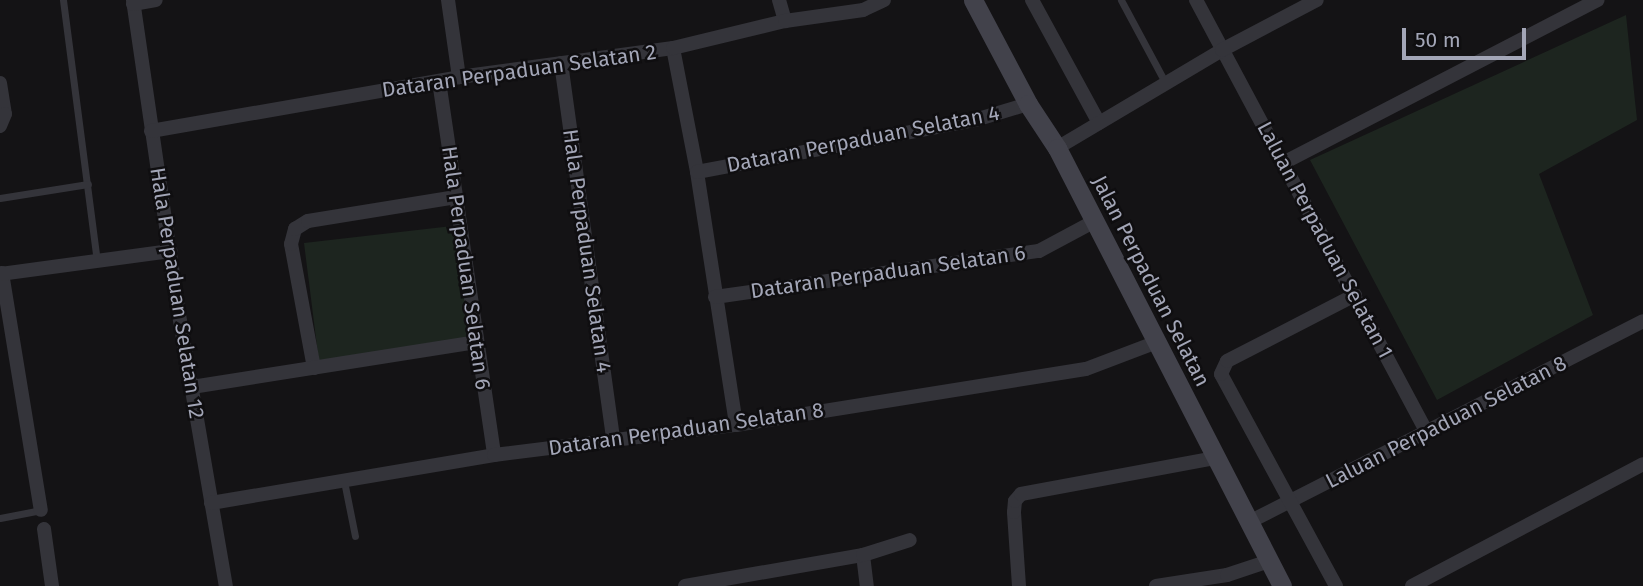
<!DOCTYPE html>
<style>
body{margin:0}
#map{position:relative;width:1643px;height:586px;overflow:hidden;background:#141315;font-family:"Fira Sans",sans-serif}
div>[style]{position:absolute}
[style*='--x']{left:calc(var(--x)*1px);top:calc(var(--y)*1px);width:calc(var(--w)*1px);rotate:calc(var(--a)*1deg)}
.green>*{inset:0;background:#1d251f}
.lane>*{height:7px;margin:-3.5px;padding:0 3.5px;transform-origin:3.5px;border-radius:3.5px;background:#34343a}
.street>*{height:14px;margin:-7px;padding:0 7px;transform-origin:7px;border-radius:7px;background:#34343a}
.secondary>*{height:19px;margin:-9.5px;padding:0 9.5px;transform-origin:9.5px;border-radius:9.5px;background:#42424b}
span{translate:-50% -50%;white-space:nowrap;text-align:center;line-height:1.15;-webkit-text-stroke:5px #0f0e10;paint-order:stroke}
.street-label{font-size:21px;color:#a3a6b7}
.scale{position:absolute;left:1402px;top:28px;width:124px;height:32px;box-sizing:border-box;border:4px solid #a3a6b7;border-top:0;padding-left:9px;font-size:21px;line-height:24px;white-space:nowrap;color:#a3a6b7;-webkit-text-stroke:5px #0f0e10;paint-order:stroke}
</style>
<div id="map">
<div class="green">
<div style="clip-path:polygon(1626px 15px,1637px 120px,1539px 174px,1593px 315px,1437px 400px,1310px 160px)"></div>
<div style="clip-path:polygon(461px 225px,473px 340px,319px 362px,304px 243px)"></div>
</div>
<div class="lane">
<div style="--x:63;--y:0;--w:263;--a:82.6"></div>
<div style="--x:1121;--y:0;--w:95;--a:61.8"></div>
<div style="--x:0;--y:198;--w:89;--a:-9"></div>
<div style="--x:344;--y:481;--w:56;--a:78.7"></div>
<div style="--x:0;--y:518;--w:42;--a:-11"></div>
</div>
<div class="street">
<div style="--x:133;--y:0;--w:312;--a:81.7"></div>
<div style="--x:178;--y:309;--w:281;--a:80.2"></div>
<div style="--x:448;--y:0;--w:78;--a:81.9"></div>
<div style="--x:779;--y:0;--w:22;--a:74"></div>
<div style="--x:1032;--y:0;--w:140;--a:61.4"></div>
<div style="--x:1196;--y:0;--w:489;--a:61.9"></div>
<div style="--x:133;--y:4;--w:23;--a:-10"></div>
<div style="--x:673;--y:48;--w:126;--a:79"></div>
<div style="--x:697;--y:172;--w:256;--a:81.2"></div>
<div style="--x:561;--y:63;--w:380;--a:82.1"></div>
<div style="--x:439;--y:81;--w:378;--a:81.6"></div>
<div style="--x:0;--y:83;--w:31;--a:81"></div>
<div style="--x:5;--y:114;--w:13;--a:113"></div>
<div style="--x:151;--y:131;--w:313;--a:-9.9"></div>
<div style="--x:459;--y:77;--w:216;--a:-7.7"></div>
<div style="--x:673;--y:48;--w:115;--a:-13.6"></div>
<div style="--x:785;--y:21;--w:79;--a:-8"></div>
<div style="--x:863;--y:10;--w:23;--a:-25"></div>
<div style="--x:1057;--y:148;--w:192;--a:-30.7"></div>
<div style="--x:1222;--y:50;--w:107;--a:-27.8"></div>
<div style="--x:1285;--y:162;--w:352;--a:-27.4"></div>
<div style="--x:697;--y:172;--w:283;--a:-10.6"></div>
<div style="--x:975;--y:120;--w:55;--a:-16.8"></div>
<div style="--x:2;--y:273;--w:240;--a:80.7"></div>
<div style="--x:0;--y:274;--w:172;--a:-7.7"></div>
<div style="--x:715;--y:297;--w:327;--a:-8.1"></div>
<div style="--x:1039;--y:251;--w:64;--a:-28.2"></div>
<div style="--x:314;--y:368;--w:126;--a:-100.5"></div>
<div style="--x:291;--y:244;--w:16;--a:-75"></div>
<div style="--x:295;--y:229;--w:15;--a:-32"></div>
<div style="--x:308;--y:221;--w:150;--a:-9.2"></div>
<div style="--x:192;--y:387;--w:289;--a:-9"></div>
<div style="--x:211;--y:503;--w:287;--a:-9.6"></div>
<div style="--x:494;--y:455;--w:244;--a:-7.1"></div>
<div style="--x:736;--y:425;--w:354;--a:-9.1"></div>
<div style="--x:1086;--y:369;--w:76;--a:-20.8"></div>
<div style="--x:1249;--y:522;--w:442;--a:-27"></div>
<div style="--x:44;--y:529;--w:58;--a:82"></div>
<div style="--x:863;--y:555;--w:31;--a:83"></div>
<div style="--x:685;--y:586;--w:181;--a:-9.9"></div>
<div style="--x:863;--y:555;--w:49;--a:-17.7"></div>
<div style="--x:1019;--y:586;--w:74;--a:-93.9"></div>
<div style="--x:1014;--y:512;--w:11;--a:-85"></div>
<div style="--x:1015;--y:501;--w:9;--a:-49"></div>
<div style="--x:1021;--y:494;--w:198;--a:-10.5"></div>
<div style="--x:1156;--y:586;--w:72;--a:-8.8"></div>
<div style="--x:1227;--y:575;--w:44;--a:-18.4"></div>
<div style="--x:1336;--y:586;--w:241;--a:-118.5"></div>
<div style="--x:1221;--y:374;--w:14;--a:-65"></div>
<div style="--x:1227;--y:361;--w:144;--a:-27.3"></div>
<div style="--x:1412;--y:586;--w:261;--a:-27.8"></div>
</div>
<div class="secondary">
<div style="--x:973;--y:0;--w:118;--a:62.1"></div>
<div style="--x:1028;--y:104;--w:53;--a:56.6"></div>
<div style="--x:1057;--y:148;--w:492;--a:62.8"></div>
</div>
<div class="street-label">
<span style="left:519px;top:71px;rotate:-8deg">Dataran Perpaduan Selatan 2</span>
<span style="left:863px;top:139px;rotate:-11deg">Dataran Perpaduan Selatan 4</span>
<span style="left:1325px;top:240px;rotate:62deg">Laluan Perpaduan Selatan 1</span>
<span style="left:587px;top:251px;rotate:82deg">Hala Perpaduan Selatan 4</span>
<span style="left:466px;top:268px;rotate:82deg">Hala Perpaduan Selatan 6</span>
<span style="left:888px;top:272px;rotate:-8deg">Dataran Perpaduan Selatan 6</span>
<span style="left:1151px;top:281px;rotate:63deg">Jalan Perpaduan Selatan</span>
<span style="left:177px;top:293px;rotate:81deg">Hala Perpaduan Selatan 12</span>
<span style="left:1446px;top:422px;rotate:-27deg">Laluan Perpaduan Selatan 8</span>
<span style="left:686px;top:429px;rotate:-8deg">Dataran Perpaduan Selatan 8</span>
</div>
<div class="scale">50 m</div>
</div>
